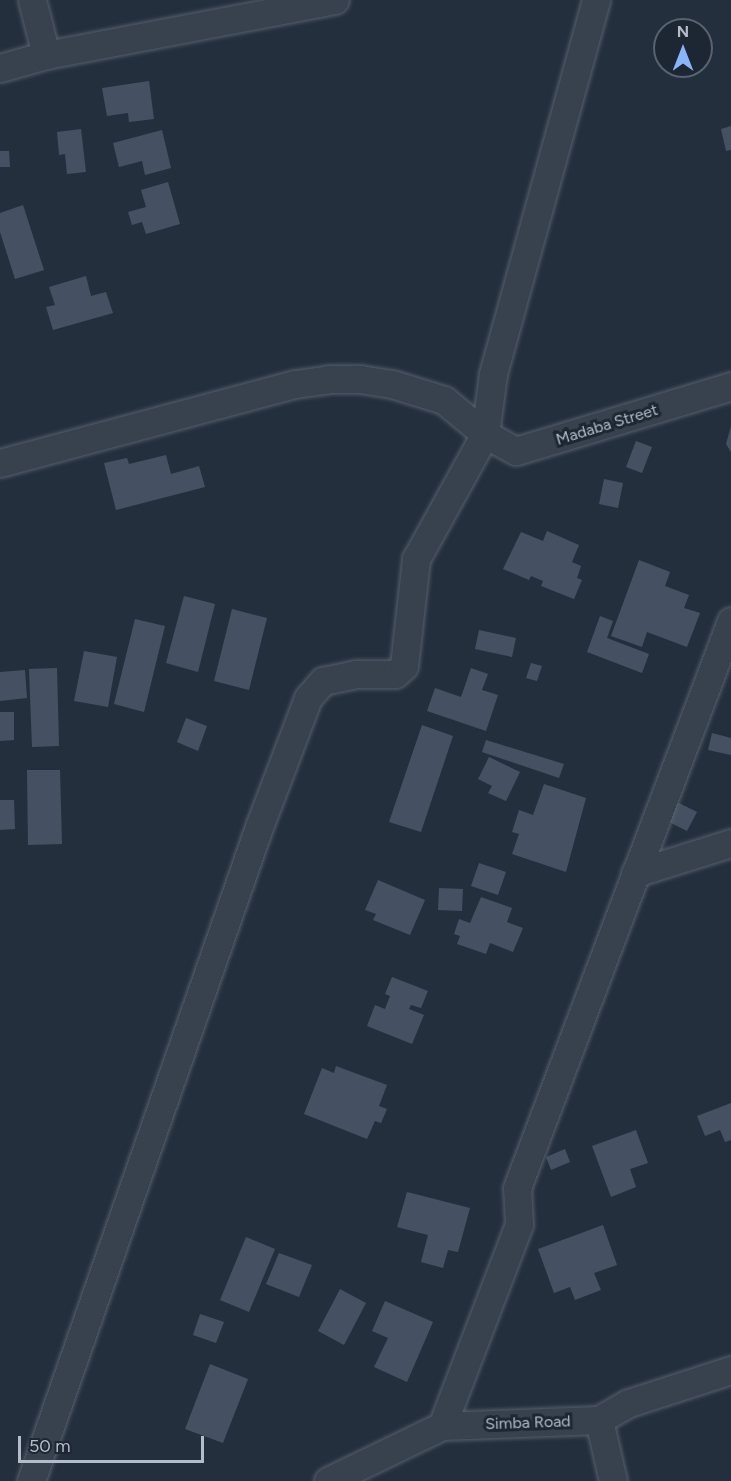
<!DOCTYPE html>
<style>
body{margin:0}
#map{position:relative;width:731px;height:1481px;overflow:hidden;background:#242f3e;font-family:Figtree,sans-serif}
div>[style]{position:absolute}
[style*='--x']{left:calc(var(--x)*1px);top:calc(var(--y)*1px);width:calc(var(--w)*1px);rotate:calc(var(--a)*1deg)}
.building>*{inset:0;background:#455162}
.roads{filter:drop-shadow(0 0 2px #565f6c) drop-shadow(0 0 2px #565f6c)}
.street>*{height:27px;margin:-13.5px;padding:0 13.5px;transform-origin:13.5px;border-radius:13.5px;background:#38414e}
span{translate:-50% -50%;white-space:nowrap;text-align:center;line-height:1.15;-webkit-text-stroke:6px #1d2633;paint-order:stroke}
.street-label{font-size:16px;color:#b4bcc9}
.north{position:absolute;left:653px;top:18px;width:60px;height:60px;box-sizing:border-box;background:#1d2633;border:2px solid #59626f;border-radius:50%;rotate:0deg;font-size:16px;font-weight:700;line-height:24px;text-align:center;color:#b4bcc9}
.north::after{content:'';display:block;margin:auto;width:21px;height:27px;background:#8ab4f8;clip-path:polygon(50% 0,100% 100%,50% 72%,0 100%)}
.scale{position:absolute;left:18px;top:1436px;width:186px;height:27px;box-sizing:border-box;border:3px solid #b4bcc9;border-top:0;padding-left:8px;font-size:18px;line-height:21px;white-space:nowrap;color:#b4bcc9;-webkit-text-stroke:4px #1d2633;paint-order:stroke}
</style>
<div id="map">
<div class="building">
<div style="clip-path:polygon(149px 81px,154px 119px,129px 122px,128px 113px,107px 116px,102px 88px)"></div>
<div style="clip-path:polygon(731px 126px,731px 150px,726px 151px,721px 129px)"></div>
<div style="clip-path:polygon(81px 129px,86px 172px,67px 174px,65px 154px,59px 155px,57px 132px)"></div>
<div style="clip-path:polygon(162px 130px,171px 168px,145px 175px,142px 161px,119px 167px,113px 143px)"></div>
<div style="clip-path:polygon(0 151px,9px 151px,10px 167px,0 167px)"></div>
<div style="clip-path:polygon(168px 182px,180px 224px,146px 234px,142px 222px,132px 225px,128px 212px,146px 207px,141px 190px)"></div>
<div style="clip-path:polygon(23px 205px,44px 270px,15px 279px,0 232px,0 213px)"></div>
<div style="clip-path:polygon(86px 276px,91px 296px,106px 292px,113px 313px,53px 330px,46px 307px,55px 305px,49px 287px)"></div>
<div style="clip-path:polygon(731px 426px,731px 452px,726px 444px)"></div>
<div style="clip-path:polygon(636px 441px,652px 447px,642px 473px,626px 467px)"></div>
<div style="clip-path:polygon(166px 455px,171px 474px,199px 466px,205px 487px,116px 510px,104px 463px,127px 458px,129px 464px)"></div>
<div style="clip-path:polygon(604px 479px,623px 483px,618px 508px,599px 504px)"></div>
<div style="clip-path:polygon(547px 531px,579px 545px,572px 562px,581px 566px,577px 578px,582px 580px,574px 599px,541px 586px,543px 581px,531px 576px,529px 580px,503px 569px,521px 532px,543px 541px)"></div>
<div style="clip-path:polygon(639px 560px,670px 572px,665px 586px,689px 595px,684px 608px,700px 613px,687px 647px,647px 632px,642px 647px,611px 636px)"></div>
<div style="clip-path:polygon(184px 596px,215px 604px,198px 672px,166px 663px)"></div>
<div style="clip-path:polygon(232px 609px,267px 618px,249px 690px,214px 681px)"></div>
<div style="clip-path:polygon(600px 616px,613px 621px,607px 638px,649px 654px,642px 673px,587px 652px)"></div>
<div style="clip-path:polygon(135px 619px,165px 626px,144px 712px,114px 704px)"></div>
<div style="clip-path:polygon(479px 630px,516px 638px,512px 657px,475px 649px)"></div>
<div style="clip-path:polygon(84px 651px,117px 657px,108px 707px,74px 701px)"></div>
<div style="clip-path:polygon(531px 663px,542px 666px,537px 681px,526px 678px)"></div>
<div style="clip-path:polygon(57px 668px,59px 746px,32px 747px,29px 669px)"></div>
<div style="clip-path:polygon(471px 668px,488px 674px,482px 690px,498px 695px,486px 731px,427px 711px,435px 688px,461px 697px)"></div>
<div style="clip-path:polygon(25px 670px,27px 698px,0 701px,0 672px)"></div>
<div style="clip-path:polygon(0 712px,14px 712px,14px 740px,0 741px)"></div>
<div style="clip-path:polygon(186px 718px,207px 726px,198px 751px,177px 742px)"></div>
<div style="clip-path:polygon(422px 725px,453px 736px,421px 832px,389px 822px)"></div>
<div style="clip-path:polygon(712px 733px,731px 738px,731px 755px,708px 750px)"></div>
<div style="clip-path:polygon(486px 740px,564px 764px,559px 778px,482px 752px)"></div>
<div style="clip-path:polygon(489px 757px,520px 772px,506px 801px,488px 793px,492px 786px,478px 779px)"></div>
<div style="clip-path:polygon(27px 770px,60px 770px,62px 844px,28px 845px)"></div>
<div style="clip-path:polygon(544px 784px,586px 798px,566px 872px,512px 854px,519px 834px,512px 832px,519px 810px,533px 815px)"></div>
<div style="clip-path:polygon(0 800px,14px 800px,15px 829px,0 830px)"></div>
<div style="clip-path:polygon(675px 801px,697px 812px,687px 831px,665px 820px)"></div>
<div style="clip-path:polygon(479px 863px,506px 872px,498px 895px,471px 886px)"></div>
<div style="clip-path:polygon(378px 880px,425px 900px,410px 935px,373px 920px,376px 914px,365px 910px)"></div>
<div style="clip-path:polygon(439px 888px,463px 889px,462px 911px,438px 910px)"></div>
<div style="clip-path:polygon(481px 897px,512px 908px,507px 922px,523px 928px,513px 952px,490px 943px,486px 954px,457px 944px,460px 936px,454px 934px,459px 919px,470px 923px)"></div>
<div style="clip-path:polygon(392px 977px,428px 991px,421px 1008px,411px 1005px,409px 1009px,424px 1015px,412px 1044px,367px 1026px,375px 1005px,385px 1009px,390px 996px,385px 994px)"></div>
<div style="clip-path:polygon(336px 1066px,387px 1085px,379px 1106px,387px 1109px,381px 1123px,375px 1121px,367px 1139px,304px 1114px,322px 1068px,334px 1073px)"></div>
<div style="clip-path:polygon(731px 1103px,731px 1140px,725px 1142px,720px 1130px,705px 1136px,697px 1116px)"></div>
<div style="clip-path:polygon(636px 1130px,648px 1163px,630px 1169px,636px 1187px,611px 1197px,592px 1146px)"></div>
<div style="clip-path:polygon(565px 1149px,570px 1162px,551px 1170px,546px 1157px)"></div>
<div style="clip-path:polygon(407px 1192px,470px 1208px,458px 1252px,448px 1250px,443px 1268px,421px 1262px,428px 1235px,397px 1227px)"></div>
<div style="clip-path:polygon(603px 1225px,617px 1265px,594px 1273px,601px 1290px,575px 1300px,570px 1287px,554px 1293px,538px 1249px)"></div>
<div style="clip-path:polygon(246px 1237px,275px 1249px,249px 1312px,220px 1300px)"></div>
<div style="clip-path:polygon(279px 1253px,312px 1265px,299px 1297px,266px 1284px)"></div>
<div style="clip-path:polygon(340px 1289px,366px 1303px,344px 1345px,318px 1331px)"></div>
<div style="clip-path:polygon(385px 1301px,433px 1322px,407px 1382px,374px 1367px,388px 1338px,372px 1331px)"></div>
<div style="clip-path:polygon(200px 1314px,224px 1322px,216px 1343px,193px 1335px)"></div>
<div style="clip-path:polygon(210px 1364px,248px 1379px,223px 1443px,185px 1429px)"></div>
</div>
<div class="roads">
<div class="street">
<div style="--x:32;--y:0;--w:57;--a:75.7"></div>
<div style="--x:0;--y:68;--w:48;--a:-15.8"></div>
<div style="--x:46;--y:55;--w:294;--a:-10.8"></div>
<div style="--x:0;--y:463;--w:305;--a:-15"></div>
<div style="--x:295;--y:384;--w:34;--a:-8"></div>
<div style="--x:329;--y:379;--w:31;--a:0"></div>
<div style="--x:360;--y:379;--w:32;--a:9"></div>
<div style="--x:392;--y:384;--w:54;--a:17.1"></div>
<div style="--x:444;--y:400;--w:53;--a:39.7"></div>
<div style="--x:485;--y:434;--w:35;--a:29"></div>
<div style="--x:516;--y:451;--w:225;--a:-16.8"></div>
<div style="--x:635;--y:873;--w:101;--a:-17.4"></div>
<div style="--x:599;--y:1420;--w:63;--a:77.1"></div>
<div style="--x:442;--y:1426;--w:216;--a:-69.1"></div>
<div style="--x:519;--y:1224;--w:36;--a:-93"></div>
<div style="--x:517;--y:1188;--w:606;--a:-69.32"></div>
<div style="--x:31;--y:1481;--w:693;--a:-70.78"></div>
<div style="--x:259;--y:827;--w:138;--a:-69.2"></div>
<div style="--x:308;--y:698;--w:23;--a:-49"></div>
<div style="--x:323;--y:681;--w:34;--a:-12"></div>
<div style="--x:356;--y:674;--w:39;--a:0"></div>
<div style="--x:395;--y:674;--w:12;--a:-42"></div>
<div style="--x:404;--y:666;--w:108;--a:-83.6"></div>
<div style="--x:416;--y:559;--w:143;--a:-61.1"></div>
<div style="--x:485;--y:434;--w:61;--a:-82.4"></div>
<div style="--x:493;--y:374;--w:388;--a:-74.6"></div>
<div style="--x:328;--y:1481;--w:127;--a:-25.8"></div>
<div style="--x:442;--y:1426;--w:157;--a:-2.2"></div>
<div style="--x:599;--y:1420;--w:34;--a:-30"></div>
<div style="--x:629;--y:1403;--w:107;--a:-17.9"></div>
</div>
</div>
<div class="street-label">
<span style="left:607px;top:425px;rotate:-17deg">Madaba Street</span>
<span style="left:528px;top:1423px;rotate:-2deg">Simba Road</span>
</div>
<div class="north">N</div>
<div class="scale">50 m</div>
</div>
